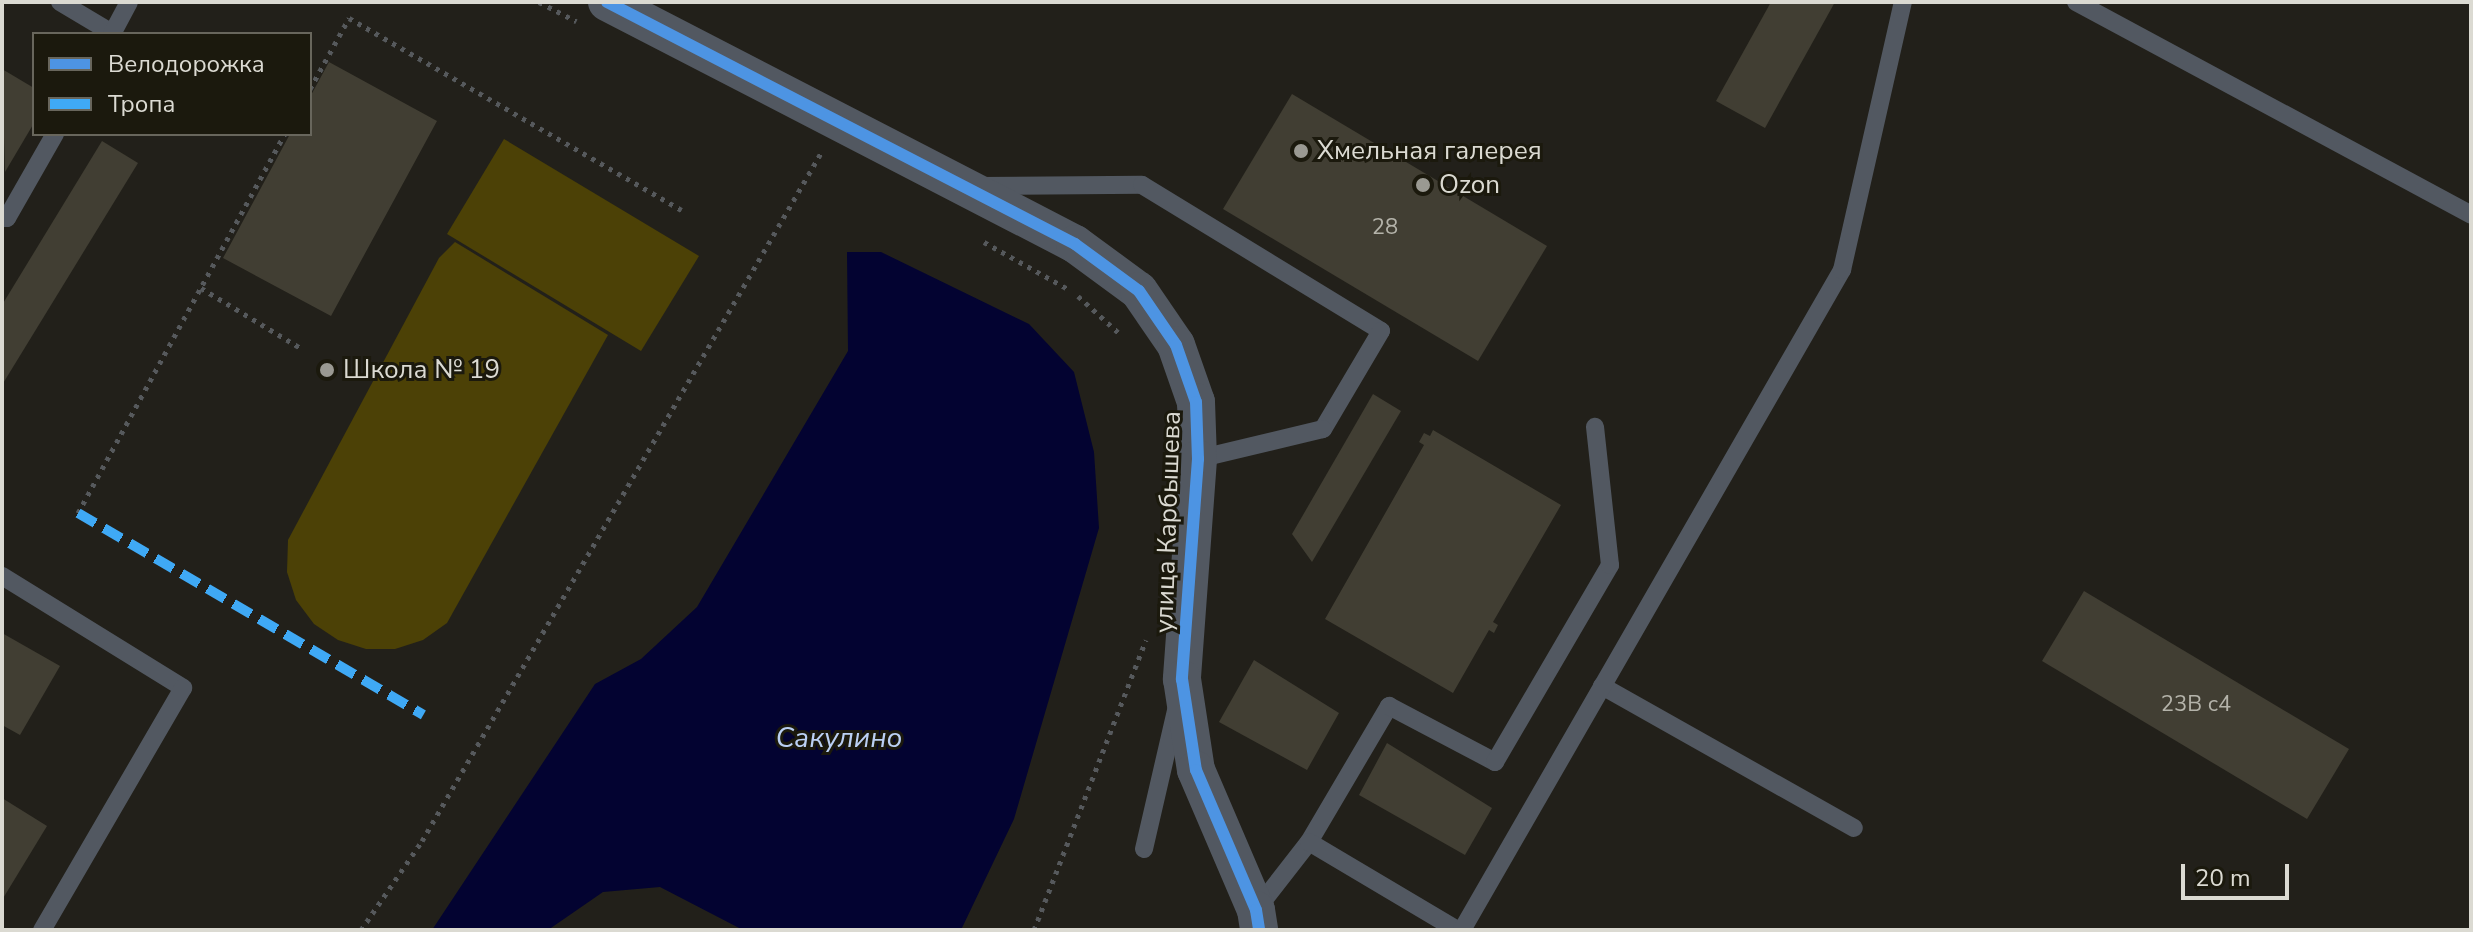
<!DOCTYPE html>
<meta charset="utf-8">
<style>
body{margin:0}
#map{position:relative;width:2473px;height:932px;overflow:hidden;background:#22201a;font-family:"Nunito Sans",sans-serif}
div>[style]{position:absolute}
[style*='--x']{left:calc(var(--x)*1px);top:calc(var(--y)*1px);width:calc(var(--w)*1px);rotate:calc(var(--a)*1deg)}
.green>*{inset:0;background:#4c4106}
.water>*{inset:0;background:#030331}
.building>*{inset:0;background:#413e33}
.path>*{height:5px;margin-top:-2.5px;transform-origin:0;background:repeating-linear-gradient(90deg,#56595c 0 4px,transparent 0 10px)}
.service>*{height:18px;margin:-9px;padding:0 9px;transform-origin:9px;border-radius:9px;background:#525861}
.minor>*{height:38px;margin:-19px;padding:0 19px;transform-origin:19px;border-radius:19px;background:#525861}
.quiet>*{height:10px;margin-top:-5px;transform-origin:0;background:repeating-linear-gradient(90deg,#3fa9f5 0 20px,transparent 0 30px)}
.cycleway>*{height:12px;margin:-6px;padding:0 6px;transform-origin:6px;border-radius:6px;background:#4d94e3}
.dots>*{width:22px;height:22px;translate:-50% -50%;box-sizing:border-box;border:4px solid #1b190d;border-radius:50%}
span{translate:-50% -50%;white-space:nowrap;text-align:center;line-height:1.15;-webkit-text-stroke:6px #1b190d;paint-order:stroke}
.number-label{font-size:22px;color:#b4b3aa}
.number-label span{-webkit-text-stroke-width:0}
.poi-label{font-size:26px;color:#dbdad2}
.left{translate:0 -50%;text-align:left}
.street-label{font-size:26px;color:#dbdad2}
.water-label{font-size:28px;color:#bacff3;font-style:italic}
.frame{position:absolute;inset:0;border:4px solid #dbdad2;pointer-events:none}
.legend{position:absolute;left:32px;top:32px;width:280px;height:104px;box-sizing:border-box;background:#1b190d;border:2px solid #68665c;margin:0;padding:10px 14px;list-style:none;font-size:24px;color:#dbdad2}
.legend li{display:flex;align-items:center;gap:16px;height:40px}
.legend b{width:40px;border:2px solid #68665c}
.scale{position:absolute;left:2181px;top:864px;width:108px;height:36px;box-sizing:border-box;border:4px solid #dbdad2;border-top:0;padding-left:10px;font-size:24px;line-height:28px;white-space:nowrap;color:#dbdad2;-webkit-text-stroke:6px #1b190d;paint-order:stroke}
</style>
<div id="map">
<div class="green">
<div style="clip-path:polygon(504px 139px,699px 256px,641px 351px,447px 234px)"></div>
<div style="clip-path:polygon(455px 242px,608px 335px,447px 623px,423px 640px,395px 649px,366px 649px,338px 640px,314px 624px,296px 600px,287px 572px,288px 540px,439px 258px)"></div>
</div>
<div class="water">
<div style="clip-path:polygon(847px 252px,881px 252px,1029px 324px,1074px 372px,1094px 452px,1099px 528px,1014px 819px,961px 930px,743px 930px,660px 887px,603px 892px,548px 930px,432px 930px,595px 684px,641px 659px,697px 607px,848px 351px)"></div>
</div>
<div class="building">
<div style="clip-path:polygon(1771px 2px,1835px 2px,1765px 128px,1716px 101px)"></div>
<div style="clip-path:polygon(329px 62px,437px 121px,331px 316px,223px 258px,290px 134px,310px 134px,310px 97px)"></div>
<div style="clip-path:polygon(2px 69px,34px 88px,34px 123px,5px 172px)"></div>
<div style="clip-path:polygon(1292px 94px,1547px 246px,1478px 361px,1223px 209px)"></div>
<div style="clip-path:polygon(102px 141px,138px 163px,2px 385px,2px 305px)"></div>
<div style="clip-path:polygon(1373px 394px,1401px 411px,1312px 562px,1292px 534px)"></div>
<div style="clip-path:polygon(1433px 430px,1561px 505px,1493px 622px,1498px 625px,1494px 633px,1489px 630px,1453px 693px,1325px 619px,1424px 445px,1419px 442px,1424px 433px,1430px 436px)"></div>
<div style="clip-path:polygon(2084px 591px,2349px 749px,2307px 819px,2042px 661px)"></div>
<div style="clip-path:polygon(2px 633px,60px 666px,20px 735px,2px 725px)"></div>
<div style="clip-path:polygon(1254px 660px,1339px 713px,1307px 770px,1219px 722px)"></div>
<div style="clip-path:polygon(1387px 743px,1492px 808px,1465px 855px,1359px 795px)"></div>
<div style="clip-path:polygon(2px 798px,47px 826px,2px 900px)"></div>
</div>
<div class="path">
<div style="--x:539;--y:2;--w:42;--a:27.2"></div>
<div style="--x:310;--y:89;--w:81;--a:-61.2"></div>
<div style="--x:349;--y:18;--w:384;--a:30"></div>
<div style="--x:984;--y:242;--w:98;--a:29.2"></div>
<div style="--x:201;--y:288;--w:118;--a:31.1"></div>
<div style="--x:1078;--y:296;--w:58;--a:42.2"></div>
<div style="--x:78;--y:513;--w:432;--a:-61.4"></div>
<div style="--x:361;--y:930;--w:108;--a:-55.6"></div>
<div style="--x:422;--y:841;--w:795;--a:-59.89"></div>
<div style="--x:1034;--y:930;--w:311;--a:-68.9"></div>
</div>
<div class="service">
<div style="--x:60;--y:2;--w:61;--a:30.8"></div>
<div style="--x:2076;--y:2;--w:449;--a:28.3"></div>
<div style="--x:112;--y:34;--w:36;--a:-62"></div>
<div style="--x:979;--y:186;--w:163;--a:-0.4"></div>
<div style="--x:1142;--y:185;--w:280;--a:31.4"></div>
<div style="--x:1381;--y:331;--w:114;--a:120.6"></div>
<div style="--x:1323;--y:429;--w:129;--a:166.5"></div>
<div style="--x:2;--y:218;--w:5;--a:0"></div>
<div style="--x:7;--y:218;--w:97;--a:-60.3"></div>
<div style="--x:2;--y:576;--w:213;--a:31.7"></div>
<div style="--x:183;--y:688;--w:280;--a:120.2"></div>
<div style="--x:1602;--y:686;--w:289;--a:29.4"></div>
<div style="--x:1309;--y:842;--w:158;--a:-59.5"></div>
<div style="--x:1389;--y:706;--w:120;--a:27.8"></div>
<div style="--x:1495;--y:762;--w:228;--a:-59.7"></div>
<div style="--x:1610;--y:565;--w:139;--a:-96.2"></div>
<div style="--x:1144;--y:849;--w:143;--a:-77"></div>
<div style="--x:1256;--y:910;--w:86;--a:-52.1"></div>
<div style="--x:1309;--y:842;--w:172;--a:30.7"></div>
<div style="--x:1462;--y:930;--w:762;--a:-60.07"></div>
<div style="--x:1842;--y:270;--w:275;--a:-77.2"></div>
</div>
<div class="minor">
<div style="--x:607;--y:2;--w:527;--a:27.34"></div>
<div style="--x:1075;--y:244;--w:79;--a:36.3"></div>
<div style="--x:1139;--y:291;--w:65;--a:55.6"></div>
<div style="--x:1176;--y:345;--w:60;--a:70.7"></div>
<div style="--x:1196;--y:402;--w:57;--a:88"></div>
<div style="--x:1198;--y:459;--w:221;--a:94.2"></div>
<div style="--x:1182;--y:679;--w:92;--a:81.3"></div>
<div style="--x:1196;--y:770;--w:152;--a:66.8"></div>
<div style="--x:1256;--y:910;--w:20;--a:81"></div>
</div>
<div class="quiet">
<div style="--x:78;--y:513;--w:400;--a:30.3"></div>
</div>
<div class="cycleway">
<div style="--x:607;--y:2;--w:527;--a:27.34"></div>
<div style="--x:1075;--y:244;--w:79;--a:36.3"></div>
<div style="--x:1139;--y:291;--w:65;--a:55.6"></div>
<div style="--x:1176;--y:345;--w:60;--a:70.7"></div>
<div style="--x:1196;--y:402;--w:57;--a:88"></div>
<div style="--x:1198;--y:459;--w:221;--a:94.2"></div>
<div style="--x:1182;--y:679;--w:92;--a:81.3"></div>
<div style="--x:1196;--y:770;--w:152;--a:66.8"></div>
<div style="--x:1256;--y:910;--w:20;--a:81"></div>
</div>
<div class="dots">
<div style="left:1301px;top:151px;background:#9a9992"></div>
<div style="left:1423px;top:185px;background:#9a9992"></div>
<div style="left:327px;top:370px;background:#9a9992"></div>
</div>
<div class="number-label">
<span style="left:1385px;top:228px">28</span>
<span style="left:2196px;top:705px">23В с4</span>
</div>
<div class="poi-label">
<span class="left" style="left:1317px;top:151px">Хмельная галерея</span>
<span class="left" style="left:1439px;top:185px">Ozon</span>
<span class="left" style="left:343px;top:370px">Школа № 19</span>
</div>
<div class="street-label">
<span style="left:1168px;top:522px;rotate:-88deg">улица Карбышева</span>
</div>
<div class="water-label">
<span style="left:839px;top:738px">Сакулино</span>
</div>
<div class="frame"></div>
<ul class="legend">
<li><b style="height:10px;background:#4d94e3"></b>Велодорожка</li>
<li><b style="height:10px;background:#3fa9f5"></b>Тропа</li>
</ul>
<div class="scale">20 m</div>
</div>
